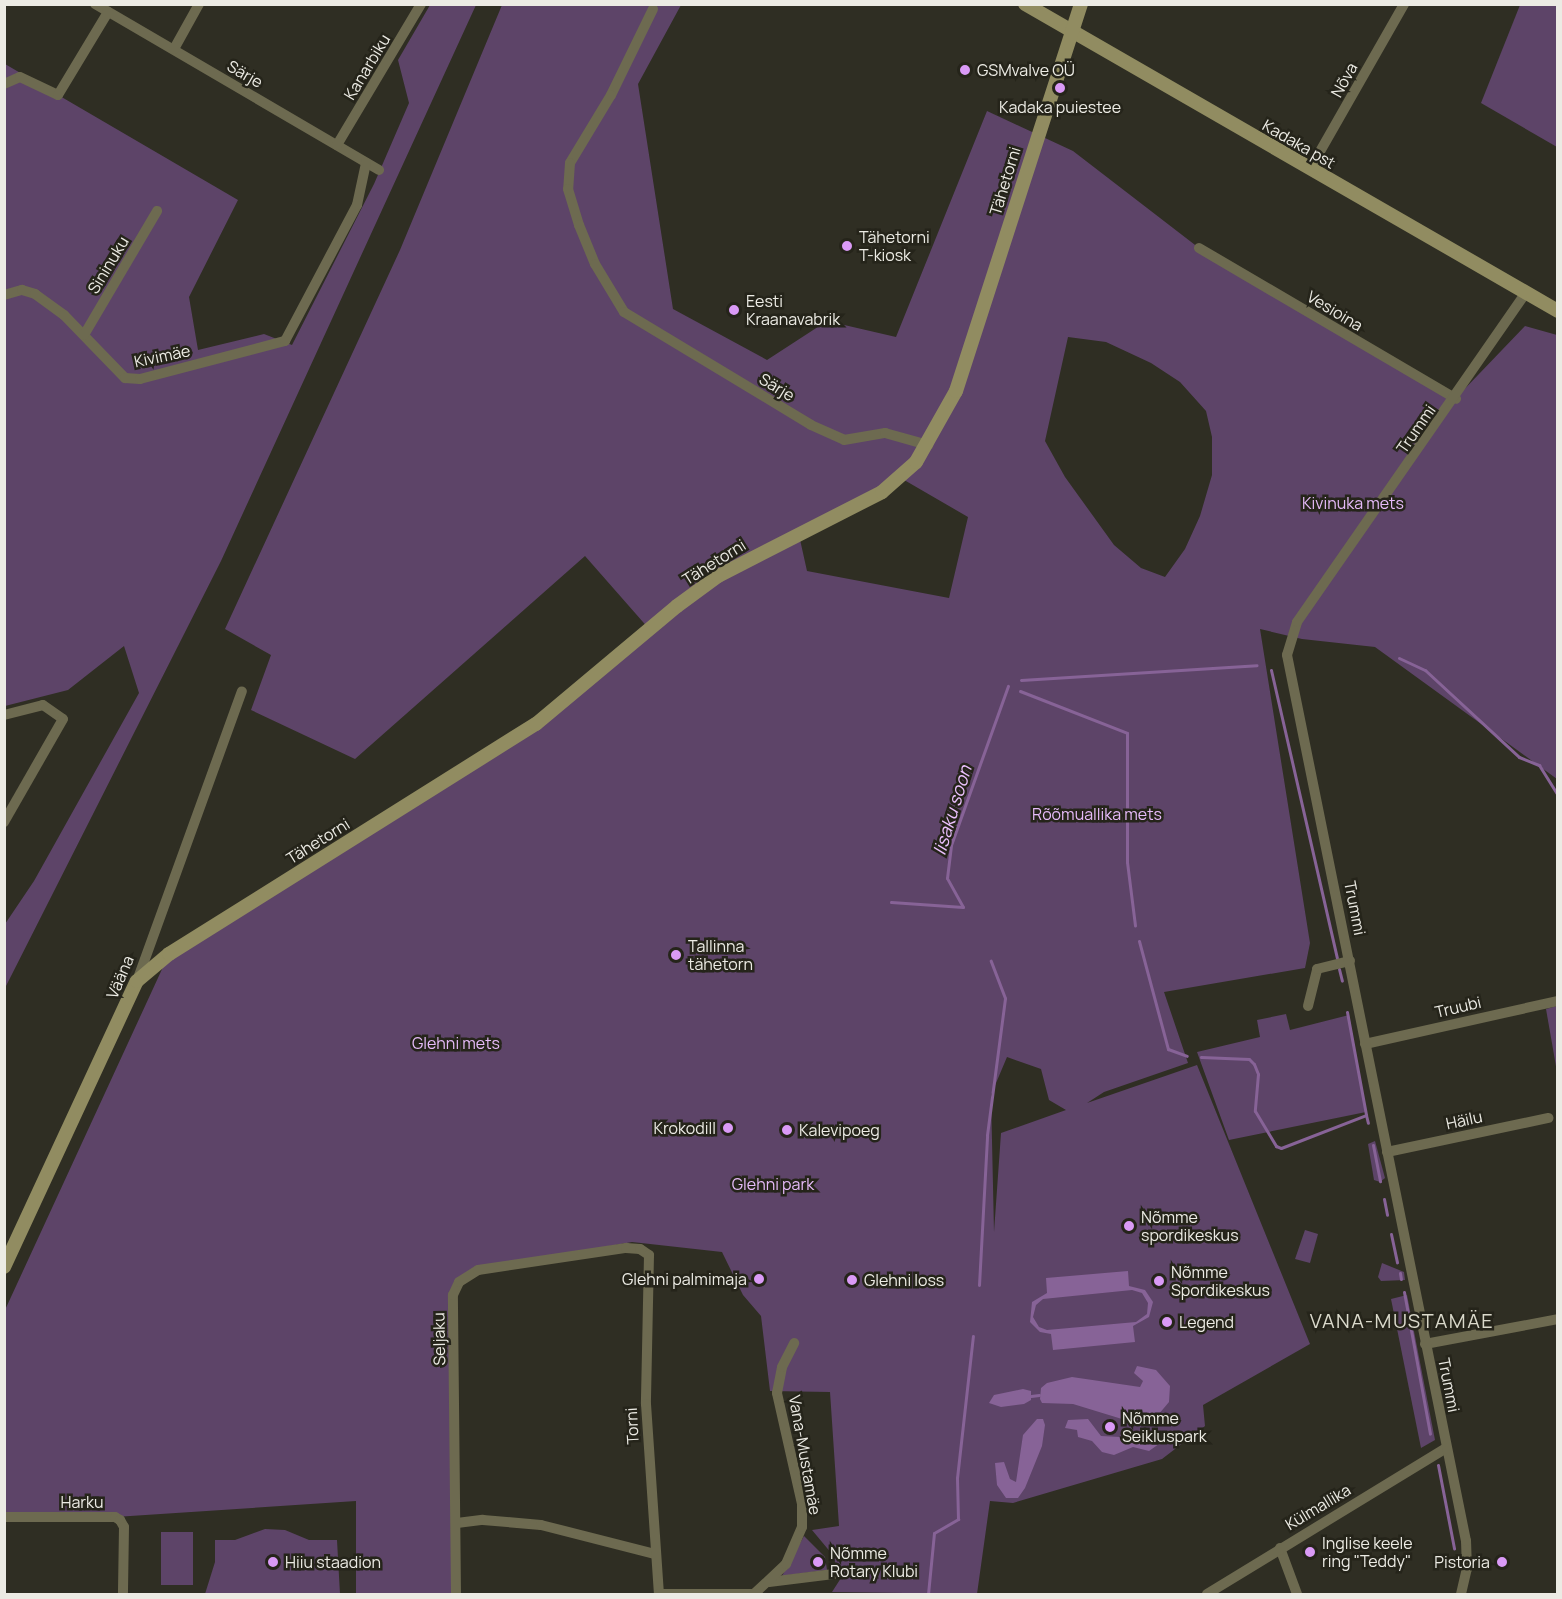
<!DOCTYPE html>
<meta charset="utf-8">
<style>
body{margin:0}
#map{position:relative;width:1562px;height:1599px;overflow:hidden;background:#2f2e23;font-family:Manrope,sans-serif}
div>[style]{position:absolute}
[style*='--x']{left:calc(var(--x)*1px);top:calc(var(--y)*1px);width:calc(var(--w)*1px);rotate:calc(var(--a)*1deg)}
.green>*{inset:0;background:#5d4468}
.water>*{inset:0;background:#876397}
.stream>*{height:3px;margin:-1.5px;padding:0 1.5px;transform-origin:1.5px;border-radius:1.5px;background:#876397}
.street>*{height:10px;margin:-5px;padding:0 5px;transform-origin:5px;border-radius:5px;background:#6d6a50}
.secondary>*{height:14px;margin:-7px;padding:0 7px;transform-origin:7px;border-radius:7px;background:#918c61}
.dots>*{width:16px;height:16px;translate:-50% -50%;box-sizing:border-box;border:3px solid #25241a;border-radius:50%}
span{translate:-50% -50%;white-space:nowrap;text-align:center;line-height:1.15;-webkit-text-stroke:5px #25241a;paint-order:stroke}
.street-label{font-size:16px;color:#ecebe4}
.poi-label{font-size:16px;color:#ecebe4}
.left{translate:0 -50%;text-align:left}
.right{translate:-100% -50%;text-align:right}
.park-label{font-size:16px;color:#e6bbf9}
.water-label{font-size:18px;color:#ebc1fe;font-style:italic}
.quarter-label{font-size:20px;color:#dad9cb;letter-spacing:1.5px}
.frame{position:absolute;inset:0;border:6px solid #ecebe4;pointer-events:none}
</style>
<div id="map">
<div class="green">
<div style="clip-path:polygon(430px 5px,476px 5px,221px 561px,5px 988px,5px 924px,34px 881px,139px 693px,124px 646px,68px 690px,5px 706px,5px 64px,238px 200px,189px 297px,198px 350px,264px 334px,292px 345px,374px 184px,409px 103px,398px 60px)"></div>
<div style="clip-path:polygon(evenodd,502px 5px,681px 5px,638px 84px,673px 309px,767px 360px,827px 321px,896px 337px,987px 111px,1073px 151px,1199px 248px,1455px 399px,1525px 326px,1557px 335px,1557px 779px,1375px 647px,1302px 639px,1260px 629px,1310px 943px,1305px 968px,1164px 992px,1188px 1063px,1104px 1092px,1087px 1103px,1197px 1065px,1310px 1344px,1203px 1405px,1205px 1426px,1162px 1459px,1013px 1503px,990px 1501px,977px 1594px,832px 1592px,841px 1578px,832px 1554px,812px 1530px,839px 1526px,830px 1392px,770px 1391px,761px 1316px,743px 1295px,722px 1252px,632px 1242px,478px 1270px,453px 1295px,456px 1594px,356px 1594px,356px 1501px,115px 1517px,5px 1517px,5px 1310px,169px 954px,536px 724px,650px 630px,585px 556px,355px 759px,251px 710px,271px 655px,225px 629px,400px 250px,502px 5px,1068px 337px,1106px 342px,1151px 363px,1180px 382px,1206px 411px,1212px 437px,1212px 475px,1200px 516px,1185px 549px,1165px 577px,1141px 568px,1114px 545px,1065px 477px,1045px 441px,1068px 337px,502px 5px,899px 477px,968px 517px,949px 598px,807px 571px,799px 535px,899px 477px,502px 5px,1007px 1057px,1041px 1069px,1049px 1100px,1066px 1110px,1001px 1133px,994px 1232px,991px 1095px,1007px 1057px)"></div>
<div style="clip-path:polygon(1520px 5px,1557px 5px,1557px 147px,1481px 103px)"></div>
<div style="clip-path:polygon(1557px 1006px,1557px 1072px,1546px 1009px)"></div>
<div style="clip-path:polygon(1286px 1014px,1290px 1030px,1349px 1015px,1366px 1112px,1229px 1140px,1197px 1052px,1260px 1037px,1257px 1020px)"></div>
<div style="clip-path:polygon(1375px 1141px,1385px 1178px,1380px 1182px,1374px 1180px,1368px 1144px)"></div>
<div style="clip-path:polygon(1305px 1230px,1318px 1234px,1310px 1263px,1295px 1259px)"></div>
<div style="clip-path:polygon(1382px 1263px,1404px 1272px,1405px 1280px,1381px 1281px,1378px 1277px)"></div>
<div style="clip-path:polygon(1407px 1295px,1435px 1440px,1421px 1448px,1391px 1299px)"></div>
<div style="clip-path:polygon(265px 1529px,285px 1530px,309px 1540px,337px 1540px,340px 1594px,205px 1594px,215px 1562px,215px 1540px,235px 1540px)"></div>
<div style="clip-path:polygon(161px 1532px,193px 1532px,193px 1585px,161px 1585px)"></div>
<div style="clip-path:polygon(804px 1536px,825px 1557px,827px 1570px,782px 1576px)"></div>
</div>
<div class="water">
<div style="clip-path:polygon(evenodd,1128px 1271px,1129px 1286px,1145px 1290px,1153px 1302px,1149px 1317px,1133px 1326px,1135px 1342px,1053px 1350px,1051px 1334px,1040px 1332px,1030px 1322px,1032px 1302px,1047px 1293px,1046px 1278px,1128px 1271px,1132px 1290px,1142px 1293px,1148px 1303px,1147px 1314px,1136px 1322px,1047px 1330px,1039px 1327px,1033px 1317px,1036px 1305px,1043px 1299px,1132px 1290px)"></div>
<div style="clip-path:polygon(1137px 1366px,1156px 1370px,1170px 1386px,1169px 1402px,1153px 1421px,1135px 1423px,1073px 1404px,1042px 1403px,1040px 1399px,1041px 1388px,1047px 1383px,1072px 1377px,1140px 1387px,1143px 1381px,1134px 1373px)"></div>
<div style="clip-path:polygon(1023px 1389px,1031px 1391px,1031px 1400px,1024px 1404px,1001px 1407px,989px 1403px,994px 1395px)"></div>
<div style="clip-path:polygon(1037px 1419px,1043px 1419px,1045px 1425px,1042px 1446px,1025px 1488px,1018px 1498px,1006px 1498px,997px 1485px,995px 1463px,1004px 1462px,1010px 1479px,1016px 1482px,1023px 1435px)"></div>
<div style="clip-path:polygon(1088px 1419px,1101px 1436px,1140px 1438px,1162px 1434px,1166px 1439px,1149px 1451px,1133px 1447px,1114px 1455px,1102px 1452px,1092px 1441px,1078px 1437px,1077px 1430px,1065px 1428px,1068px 1420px)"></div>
</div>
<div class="stream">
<div style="--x:1399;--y:658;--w:29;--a:25"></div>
<div style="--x:1425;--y:670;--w:128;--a:42.8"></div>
<div style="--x:1519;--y:757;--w:22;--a:22"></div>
<div style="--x:1539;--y:765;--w:36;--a:58"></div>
<div style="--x:1271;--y:670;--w:295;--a:77.1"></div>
<div style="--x:1021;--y:680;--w:236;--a:-3.6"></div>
<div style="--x:1020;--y:691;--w:115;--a:21.4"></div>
<div style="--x:1127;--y:733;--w:129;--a:90"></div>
<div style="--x:1127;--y:862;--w:64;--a:82.8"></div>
<div style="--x:891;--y:902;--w:72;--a:4"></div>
<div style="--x:963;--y:907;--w:33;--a:-119"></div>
<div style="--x:947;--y:878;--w:33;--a:-83"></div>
<div style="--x:951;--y:845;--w:169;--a:-70.3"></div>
<div style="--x:1139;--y:941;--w:112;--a:75"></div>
<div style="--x:1168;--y:1049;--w:20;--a:20"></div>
<div style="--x:1339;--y:969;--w:12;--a:76"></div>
<div style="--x:1347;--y:1012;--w:105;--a:79.5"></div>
<div style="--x:1201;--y:1057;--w:48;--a:2.4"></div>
<div style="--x:1249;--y:1059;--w:7;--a:45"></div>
<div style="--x:1254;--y:1064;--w:11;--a:68"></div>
<div style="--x:1258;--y:1074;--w:37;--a:95"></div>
<div style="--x:1255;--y:1111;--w:41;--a:59"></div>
<div style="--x:1276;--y:1146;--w:5;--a:22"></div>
<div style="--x:1281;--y:1148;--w:91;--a:-21.2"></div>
<div style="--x:1366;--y:1115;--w:8;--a:76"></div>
<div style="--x:1373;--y:1145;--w:37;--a:79"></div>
<div style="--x:1384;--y:1199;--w:16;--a:79"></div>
<div style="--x:1391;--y:1234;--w:29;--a:78"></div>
<div style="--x:1400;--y:1273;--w:6;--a:81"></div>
<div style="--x:979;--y:1285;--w:150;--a:-86.9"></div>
<div style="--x:987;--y:1135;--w:138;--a:-82.5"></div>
<div style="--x:1005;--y:998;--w:40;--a:-111"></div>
<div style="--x:1404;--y:1292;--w:144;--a:79.6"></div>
<div style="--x:1031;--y:1396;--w:8;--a:-7"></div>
<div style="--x:1438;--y:1465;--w:85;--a:79.1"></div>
<div style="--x:928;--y:1594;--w:61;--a:-84.4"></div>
<div style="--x:934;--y:1533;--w:28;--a:-30"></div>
<div style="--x:958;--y:1519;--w:41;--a:-91.4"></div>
<div style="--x:957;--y:1478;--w:143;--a:-83.6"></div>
</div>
<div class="street">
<div style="--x:95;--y:4;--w:329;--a:30.3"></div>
<div style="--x:653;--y:9;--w:96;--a:116"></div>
<div style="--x:611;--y:95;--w:79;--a:121.1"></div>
<div style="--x:570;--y:163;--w:26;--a:94"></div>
<div style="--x:568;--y:189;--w:38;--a:73"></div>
<div style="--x:579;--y:225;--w:42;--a:67.7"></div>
<div style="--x:595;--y:264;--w:56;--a:58.9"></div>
<div style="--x:624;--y:312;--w:218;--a:31.1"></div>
<div style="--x:811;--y:425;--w:36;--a:24"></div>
<div style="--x:844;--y:440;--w:42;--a:-9.7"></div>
<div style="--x:885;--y:433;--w:45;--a:15.6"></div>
<div style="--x:174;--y:49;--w:51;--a:-60.9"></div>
<div style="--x:4;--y:84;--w:17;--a:-24"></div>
<div style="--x:20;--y:77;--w:42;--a:25.3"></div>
<div style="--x:58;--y:95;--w:97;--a:-58.9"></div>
<div style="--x:337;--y:145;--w:164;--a:-59.2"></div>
<div style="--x:1310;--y:169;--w:190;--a:-60.3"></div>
<div style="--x:1199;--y:248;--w:298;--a:30.4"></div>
<div style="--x:4;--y:295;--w:19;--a:-16"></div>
<div style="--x:22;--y:290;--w:14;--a:17"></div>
<div style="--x:35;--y:294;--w:36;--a:36"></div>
<div style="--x:64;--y:315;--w:88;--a:45.9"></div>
<div style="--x:125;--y:378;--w:15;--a:4"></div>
<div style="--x:140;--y:379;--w:150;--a:-14.7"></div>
<div style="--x:285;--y:341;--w:154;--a:-62.1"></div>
<div style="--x:357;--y:205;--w:43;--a:-77.9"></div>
<div style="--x:84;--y:335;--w:144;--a:-59.5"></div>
<div style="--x:4;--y:715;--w:40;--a:-14.4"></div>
<div style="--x:43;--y:705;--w:24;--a:35"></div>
<div style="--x:63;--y:719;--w:119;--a:119.8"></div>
<div style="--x:137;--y:981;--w:308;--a:-70.1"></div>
<div style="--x:1308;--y:1006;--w:38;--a:-76"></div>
<div style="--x:1317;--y:969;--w:34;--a:-14"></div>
<div style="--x:1365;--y:1044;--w:198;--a:-12.6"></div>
<div style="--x:1387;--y:1152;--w:165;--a:-11.9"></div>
<div style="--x:1425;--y:1344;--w:135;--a:-10.6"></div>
<div style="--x:4;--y:1517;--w:111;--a:0"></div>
<div style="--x:115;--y:1517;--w:6;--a:31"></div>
<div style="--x:120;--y:1520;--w:8;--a:60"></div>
<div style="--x:124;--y:1527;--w:67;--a:90.9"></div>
<div style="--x:457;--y:1523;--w:26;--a:-7"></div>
<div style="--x:483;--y:1520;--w:58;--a:4.9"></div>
<div style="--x:541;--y:1525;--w:118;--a:14.3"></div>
<div style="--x:1280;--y:1548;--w:49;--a:69.7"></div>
<div style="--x:769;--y:1582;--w:65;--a:-7"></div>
<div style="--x:456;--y:1594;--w:299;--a:-90.6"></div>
<div style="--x:453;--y:1295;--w:14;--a:-65"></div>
<div style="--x:459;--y:1282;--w:22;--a:-32"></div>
<div style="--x:478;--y:1270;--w:150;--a:-8.5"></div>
<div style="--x:626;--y:1248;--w:14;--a:4"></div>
<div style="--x:640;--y:1249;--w:11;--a:34"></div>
<div style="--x:649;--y:1255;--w:149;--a:91.2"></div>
<div style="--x:646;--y:1404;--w:190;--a:86.1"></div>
<div style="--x:659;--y:1594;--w:95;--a:0"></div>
<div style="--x:754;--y:1594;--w:44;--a:-43.2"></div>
<div style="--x:786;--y:1564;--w:40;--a:-66.6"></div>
<div style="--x:802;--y:1527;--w:23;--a:-90"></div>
<div style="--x:802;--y:1504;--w:114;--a:-102.7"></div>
<div style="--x:777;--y:1393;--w:26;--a:-79"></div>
<div style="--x:782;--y:1367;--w:27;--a:-63"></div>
<div style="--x:1207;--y:1594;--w:280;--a:-31.4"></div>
<div style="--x:1461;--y:1594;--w:26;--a:-77"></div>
<div style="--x:1467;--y:1569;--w:28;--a:-92"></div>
<div style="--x:1466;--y:1541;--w:904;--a:-101.42"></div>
<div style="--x:1287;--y:655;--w:34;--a:-73"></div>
<div style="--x:1297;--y:622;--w:401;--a:-55.2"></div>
</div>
<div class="secondary">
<div style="--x:1025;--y:4;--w:615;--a:29.94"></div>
<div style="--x:4;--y:1267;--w:315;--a:-65.1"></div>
<div style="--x:137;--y:981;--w:42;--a:-40.2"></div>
<div style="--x:169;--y:954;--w:433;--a:-32.1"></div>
<div style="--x:536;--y:724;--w:184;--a:-39.9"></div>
<div style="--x:677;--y:606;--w:51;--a:-36.2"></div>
<div style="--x:718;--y:576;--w:184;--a:-27.1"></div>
<div style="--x:882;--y:492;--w:45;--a:-41.4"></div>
<div style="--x:916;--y:462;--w:81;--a:-60.6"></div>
<div style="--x:956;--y:391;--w:407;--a:-72.1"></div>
</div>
<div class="dots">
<div style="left:965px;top:70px;background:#da9af6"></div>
<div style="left:1060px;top:88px;background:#da9af6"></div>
<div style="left:847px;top:246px;background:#da9af6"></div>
<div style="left:734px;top:310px;background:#da9af6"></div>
<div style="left:676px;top:955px;background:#da9af6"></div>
<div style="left:728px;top:1128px;background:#da9af6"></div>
<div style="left:787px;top:1130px;background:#da9af6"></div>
<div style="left:1129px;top:1226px;background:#da9af6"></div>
<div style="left:759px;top:1279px;background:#da9af6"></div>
<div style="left:852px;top:1280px;background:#da9af6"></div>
<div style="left:1159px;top:1281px;background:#da9af6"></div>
<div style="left:1167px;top:1322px;background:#da9af6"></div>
<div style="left:1110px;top:1427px;background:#da9af6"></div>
<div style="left:1310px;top:1552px;background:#da9af6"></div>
<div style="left:273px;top:1562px;background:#da9af6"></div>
<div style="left:818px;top:1562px;background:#da9af6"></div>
<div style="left:1502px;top:1562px;background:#da9af6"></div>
</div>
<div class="street-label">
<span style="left:367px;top:67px;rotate:-59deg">Kanarbiku</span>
<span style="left:245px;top:74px;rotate:30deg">Särje</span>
<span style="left:1344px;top:80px;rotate:-61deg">Nõva</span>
<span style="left:1299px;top:144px;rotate:30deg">Kadaka pst</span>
<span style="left:1005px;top:181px;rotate:-73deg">Tähetorni</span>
<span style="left:108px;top:265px;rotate:-59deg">Sininuku</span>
<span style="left:1335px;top:311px;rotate:31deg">Vesioina</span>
<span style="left:162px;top:356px;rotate:-12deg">Kivimäe</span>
<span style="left:777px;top:387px;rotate:31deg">Särje</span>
<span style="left:1416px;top:429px;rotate:-55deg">Trummi</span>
<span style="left:714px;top:562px;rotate:-32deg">Tähetorni</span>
<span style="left:318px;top:841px;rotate:-32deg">Tähetorni</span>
<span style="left:1355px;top:908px;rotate:79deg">Trummi</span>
<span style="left:120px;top:977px;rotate:-67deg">Vääna</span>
<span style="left:1458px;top:1007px;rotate:-13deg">Truubi</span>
<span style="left:1464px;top:1120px;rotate:-12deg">Häilu</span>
<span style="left:439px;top:1339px;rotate:-91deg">Seljaku</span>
<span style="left:1449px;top:1385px;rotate:79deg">Trummi</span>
<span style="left:632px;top:1426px;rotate:-93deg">Torni</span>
<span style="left:805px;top:1455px;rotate:80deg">Vana-Mustamäe</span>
<span style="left:82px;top:1502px">Harku</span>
<span style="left:1318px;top:1507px;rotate:-31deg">Külmallika</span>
</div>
<div class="poi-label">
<span class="left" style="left:977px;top:70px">GSMvalve OÜ</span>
<span style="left:1060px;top:107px">Kadaka puiestee</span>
<span class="left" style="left:859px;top:246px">Tähetorni<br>T-kiosk</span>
<span class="left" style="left:746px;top:310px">Eesti<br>Kraanavabrik</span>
<span class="left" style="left:688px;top:955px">Tallinna<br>tähetorn</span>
<span class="right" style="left:716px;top:1128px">Krokodill</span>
<span class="left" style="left:799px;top:1130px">Kalevipoeg</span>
<span class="left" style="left:1141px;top:1226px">Nõmme<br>spordikeskus</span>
<span class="left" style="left:1171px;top:1281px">Nõmme<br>Spordikeskus</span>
<span class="right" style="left:747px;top:1279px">Glehni palmimaja</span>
<span class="left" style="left:864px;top:1280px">Glehni loss</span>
<span class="left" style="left:1179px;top:1322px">Legend</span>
<span class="left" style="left:1122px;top:1427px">Nõmme<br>Seikluspark</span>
<span class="left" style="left:1322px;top:1552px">Inglise keele<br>ring "Teddy"</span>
<span class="left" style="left:830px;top:1562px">Nõmme<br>Rotary Klubi</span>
<span class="left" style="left:285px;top:1562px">Hiiu staadion</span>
<span class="right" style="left:1490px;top:1562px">Pistoria</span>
</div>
<div class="park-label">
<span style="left:1353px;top:503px">Kivinuka mets</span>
<span style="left:1097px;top:814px">Rõõmuallika mets</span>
<span style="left:456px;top:1043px">Glehni mets</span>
<span style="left:773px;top:1184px">Glehni park</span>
</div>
<div class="water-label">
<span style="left:952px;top:810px;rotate:-73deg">Iisaku soon</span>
</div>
<div class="quarter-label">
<span style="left:1402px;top:1320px">VANA-MUSTAMÄE</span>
</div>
<div class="frame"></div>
</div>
